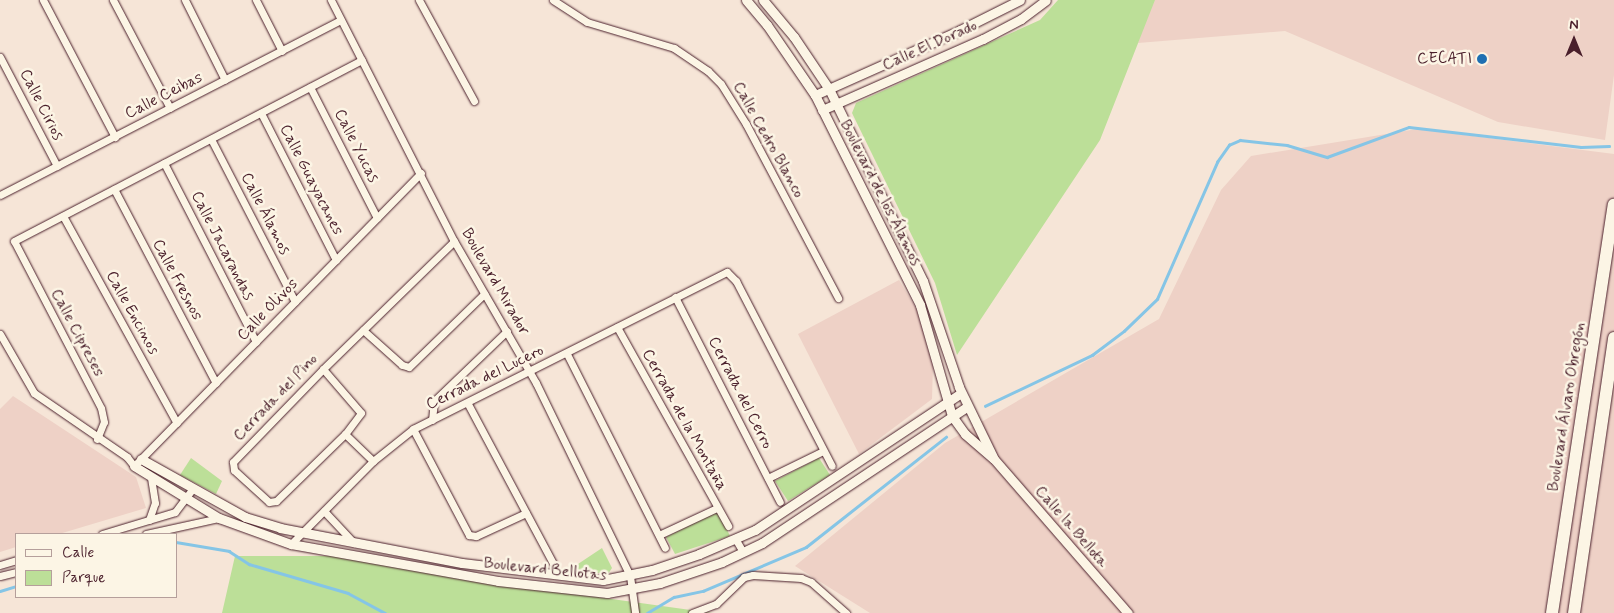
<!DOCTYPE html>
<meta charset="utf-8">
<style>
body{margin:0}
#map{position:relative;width:1614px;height:613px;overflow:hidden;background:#f6e5d7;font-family:Mynerve,sans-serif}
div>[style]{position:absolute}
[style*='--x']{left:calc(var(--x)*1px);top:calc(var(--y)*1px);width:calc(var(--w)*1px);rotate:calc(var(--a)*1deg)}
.built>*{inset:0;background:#eed1c6}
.green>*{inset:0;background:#bcdf98}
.stream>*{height:2.5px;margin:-1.25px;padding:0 1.25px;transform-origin:1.25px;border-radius:1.25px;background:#85c5e6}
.roads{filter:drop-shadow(0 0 1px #4a1f2b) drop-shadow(0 0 1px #4a1f2b)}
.minor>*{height:7px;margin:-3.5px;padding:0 3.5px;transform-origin:3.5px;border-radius:3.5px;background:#fcf5e5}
.tertiary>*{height:9px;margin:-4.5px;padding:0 4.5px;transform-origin:4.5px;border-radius:4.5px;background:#fcf5e5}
.trunk>*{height:12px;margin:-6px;padding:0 6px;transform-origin:6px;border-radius:6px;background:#fcf5e5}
.dots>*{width:14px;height:14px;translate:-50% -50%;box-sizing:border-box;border:2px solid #fcf5e5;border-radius:50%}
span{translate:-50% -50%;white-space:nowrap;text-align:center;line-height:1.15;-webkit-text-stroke:5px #fcf5e5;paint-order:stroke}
.street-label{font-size:16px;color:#4a1f2b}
.poi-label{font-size:16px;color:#4a1f2b}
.right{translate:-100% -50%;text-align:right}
.legend{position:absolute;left:15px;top:533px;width:162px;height:65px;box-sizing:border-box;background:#fcf5e5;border:1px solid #b59f9b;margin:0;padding:6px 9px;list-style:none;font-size:15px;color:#4a1f2b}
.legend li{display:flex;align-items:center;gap:10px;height:25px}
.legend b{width:25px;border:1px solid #b59f9b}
.north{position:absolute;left:1549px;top:15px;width:50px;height:50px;-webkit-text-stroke:4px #fcf5e5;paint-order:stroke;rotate:0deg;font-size:14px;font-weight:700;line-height:20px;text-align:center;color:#4a1f2b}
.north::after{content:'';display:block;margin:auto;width:18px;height:22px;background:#4a1f2b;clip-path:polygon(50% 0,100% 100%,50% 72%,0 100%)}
</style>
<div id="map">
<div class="built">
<div style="clip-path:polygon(1151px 0,1614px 0,1614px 75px,1605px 140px,1498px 122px,1285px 31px,1138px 43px)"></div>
<div style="clip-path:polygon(1417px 129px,1614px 154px,1614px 613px,870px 613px,795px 566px,945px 443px,1159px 319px,1221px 190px,1251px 156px)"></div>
<div style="clip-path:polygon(899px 280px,917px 310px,933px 364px,932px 399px,859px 454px,798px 334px)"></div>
<div style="clip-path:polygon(13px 396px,136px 477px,146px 508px,59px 534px,16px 534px,16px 547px,0 552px,0 409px)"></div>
</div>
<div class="green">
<div style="clip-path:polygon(1058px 0,1155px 0,1100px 140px,957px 355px,935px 283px,852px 113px,856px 103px,1040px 20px)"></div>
<div style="clip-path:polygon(191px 458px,222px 481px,216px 494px,180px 475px)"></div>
<div style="clip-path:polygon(819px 458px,830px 475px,788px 501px,775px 481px)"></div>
<div style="clip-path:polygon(718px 511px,730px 536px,675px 554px,666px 537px)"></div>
<div style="clip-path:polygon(602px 548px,612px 568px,608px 574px,569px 570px)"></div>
<div style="clip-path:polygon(235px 556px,344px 556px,498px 583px,712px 613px,222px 613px)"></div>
</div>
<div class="stream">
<div style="--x:985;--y:406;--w:119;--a:-25.5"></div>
<div style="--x:1092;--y:355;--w:40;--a:-37"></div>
<div style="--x:1124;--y:331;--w:46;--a:-44.1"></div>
<div style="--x:1157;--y:299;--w:150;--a:-66.3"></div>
<div style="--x:1217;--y:162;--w:21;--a:-55"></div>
<div style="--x:1229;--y:145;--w:12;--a:-24"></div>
<div style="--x:1240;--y:140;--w:47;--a:6.1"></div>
<div style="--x:1287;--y:145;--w:42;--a:16.7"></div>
<div style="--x:1327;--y:157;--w:87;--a:-20.1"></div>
<div style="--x:1409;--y:127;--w:173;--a:6.6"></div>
<div style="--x:1581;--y:147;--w:28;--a:-2"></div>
<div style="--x:176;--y:542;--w:54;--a:9.6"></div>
<div style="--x:229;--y:551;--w:24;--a:33"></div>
<div style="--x:249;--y:564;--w:103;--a:16.3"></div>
<div style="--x:348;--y:593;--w:42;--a:28.4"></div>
<div style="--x:0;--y:591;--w:17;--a:-17"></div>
<div style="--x:647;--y:613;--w:31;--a:-31"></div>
<div style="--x:674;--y:597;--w:30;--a:-12"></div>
<div style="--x:703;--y:591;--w:112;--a:-23.1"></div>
<div style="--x:806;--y:547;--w:178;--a:-38.2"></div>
</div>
<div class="roads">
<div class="minor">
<div style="--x:43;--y:0;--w:155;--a:62.3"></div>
<div style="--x:113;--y:0;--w:122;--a:62.2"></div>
<div style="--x:185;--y:0;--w:89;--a:63.4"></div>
<div style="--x:256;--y:0;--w:57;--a:63"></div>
<div style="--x:331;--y:0;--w:271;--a:63"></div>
<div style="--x:454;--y:241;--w:164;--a:60"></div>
<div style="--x:536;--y:383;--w:215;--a:64"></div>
<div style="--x:630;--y:576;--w:37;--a:82"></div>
<div style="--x:419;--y:0;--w:115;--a:61.4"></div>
<div style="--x:553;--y:0;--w:40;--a:32.9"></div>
<div style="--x:587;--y:22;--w:91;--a:16.6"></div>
<div style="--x:674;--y:48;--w:41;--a:34.1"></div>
<div style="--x:708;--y:71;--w:18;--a:45"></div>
<div style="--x:721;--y:84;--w:47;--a:58"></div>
<div style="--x:746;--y:124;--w:197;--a:62.1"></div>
<div style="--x:0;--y:57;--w:123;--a:62.4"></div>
<div style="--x:310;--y:87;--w:147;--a:62.9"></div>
<div style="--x:261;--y:113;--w:165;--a:63"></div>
<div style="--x:211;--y:139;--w:183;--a:62.7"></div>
<div style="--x:164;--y:163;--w:201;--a:62.8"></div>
<div style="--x:114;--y:189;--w:219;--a:62.3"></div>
<div style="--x:0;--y:195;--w:383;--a:-27.2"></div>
<div style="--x:63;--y:216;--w:236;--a:61.2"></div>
<div style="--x:675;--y:297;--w:230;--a:62.9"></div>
<div style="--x:617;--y:327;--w:228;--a:60.8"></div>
<div style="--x:363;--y:330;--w:52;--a:41.9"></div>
<div style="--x:402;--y:365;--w:7;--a:16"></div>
<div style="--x:409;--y:367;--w:105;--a:-44.2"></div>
<div style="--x:0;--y:334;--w:68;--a:60"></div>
<div style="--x:34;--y:393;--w:113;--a:34.5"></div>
<div style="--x:127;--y:457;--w:11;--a:52"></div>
<div style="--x:134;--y:466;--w:410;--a:-45.6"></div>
<div style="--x:567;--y:354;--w:217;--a:63.2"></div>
<div style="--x:323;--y:369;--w:58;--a:49.2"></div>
<div style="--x:361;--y:413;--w:26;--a:127"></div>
<div style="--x:345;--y:434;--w:96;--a:135.8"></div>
<div style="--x:276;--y:501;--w:7;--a:172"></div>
<div style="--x:269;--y:502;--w:47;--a:-137.6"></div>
<div style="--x:234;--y:470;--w:8;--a:-97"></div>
<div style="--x:233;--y:462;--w:129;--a:-45.9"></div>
<div style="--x:323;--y:369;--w:183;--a:-44.3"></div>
<div style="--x:468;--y:404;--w:180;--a:61.9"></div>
<div style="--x:432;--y:420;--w:19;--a:-84"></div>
<div style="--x:434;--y:401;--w:101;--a:-43.8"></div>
<div style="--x:413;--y:429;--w:120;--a:62.2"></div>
<div style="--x:469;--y:535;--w:7;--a:8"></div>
<div style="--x:476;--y:536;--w:55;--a:-24.7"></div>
<div style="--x:345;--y:434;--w:39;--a:44"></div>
<div style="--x:97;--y:439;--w:18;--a:-68"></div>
<div style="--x:104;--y:422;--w:14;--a:-102"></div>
<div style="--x:101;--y:408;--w:188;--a:-117.5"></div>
<div style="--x:14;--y:241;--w:392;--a:-27.5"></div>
<div style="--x:768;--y:478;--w:61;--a:-26.1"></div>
<div style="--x:324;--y:511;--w:44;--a:46.8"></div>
<div style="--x:149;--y:520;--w:18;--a:-71"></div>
<div style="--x:155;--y:503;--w:25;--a:-99"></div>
<div style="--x:102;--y:534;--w:76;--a:-16.8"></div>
<div style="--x:175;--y:512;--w:30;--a:-53"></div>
<div style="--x:146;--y:534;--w:75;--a:-12.4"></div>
<div style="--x:659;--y:535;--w:64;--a:-25"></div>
<div style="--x:736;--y:540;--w:14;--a:60"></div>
<div style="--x:291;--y:544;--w:117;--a:-45.3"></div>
<div style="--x:373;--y:461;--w:51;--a:-38.7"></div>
<div style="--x:413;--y:429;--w:351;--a:-26.6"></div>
<div style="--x:727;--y:272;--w:13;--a:45"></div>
<div style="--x:736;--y:281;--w:208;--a:62.6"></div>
<div style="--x:0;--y:565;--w:17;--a:-17"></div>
<div style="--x:0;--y:576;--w:16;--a:-14"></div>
<div style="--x:692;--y:613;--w:26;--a:-21"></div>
<div style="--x:716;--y:604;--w:39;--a:-44"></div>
<div style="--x:744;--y:577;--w:9;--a:-13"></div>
<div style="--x:753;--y:575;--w:48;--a:3.6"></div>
<div style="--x:801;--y:578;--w:11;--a:22"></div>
<div style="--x:811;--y:582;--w:47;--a:41.5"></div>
</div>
<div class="tertiary">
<div style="--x:746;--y:0;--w:33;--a:50"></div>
<div style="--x:767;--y:25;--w:85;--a:55.6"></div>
<div style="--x:815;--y:95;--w:235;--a:63.4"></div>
<div style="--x:920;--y:305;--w:116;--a:73.9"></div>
<div style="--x:952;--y:416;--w:22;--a:54"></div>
<div style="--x:965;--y:434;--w:38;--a:41"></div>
<div style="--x:994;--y:459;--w:204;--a:49"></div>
<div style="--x:763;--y:0;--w:48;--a:50"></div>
<div style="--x:794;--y:37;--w:63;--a:56.1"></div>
<div style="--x:829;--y:89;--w:214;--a:63.9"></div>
<div style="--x:923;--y:281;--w:112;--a:71.2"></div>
<div style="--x:959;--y:387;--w:78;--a:64.1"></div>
<div style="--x:815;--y:95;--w:159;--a:-24.1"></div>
<div style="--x:960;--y:30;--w:67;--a:-26.6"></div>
<div style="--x:822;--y:110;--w:176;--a:-23.8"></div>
<div style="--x:983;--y:39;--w:43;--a:-27.8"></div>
<div style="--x:1021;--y:19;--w:31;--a:-37"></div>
<div style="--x:141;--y:459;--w:119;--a:29.1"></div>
<div style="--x:245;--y:517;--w:37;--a:17"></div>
<div style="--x:280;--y:528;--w:185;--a:10.9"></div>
<div style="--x:462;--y:563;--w:142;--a:6.9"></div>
<div style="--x:603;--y:580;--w:50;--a:-11.5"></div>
<div style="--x:652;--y:570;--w:50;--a:-18.8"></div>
<div style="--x:699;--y:554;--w:61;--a:-23.2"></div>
<div style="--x:755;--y:530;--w:247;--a:-33.6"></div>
<div style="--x:134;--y:466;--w:100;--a:31.5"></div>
<div style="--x:219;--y:518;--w:77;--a:19.9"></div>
<div style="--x:291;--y:544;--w:210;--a:10.1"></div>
<div style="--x:498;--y:581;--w:110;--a:6.3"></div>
<div style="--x:607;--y:593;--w:54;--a:-10.7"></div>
<div style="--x:660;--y:583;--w:65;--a:-18.7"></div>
<div style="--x:722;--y:562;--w:44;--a:-25.4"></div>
<div style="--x:762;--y:543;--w:246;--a:-33.6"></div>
</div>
<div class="trunk">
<div style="--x:1552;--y:613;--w:413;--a:-81.4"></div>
<div style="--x:1574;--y:613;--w:278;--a:-81.7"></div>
</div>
</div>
<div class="dots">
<div style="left:1482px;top:59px;background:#1f6fb2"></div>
</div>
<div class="street-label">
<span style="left:930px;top:46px;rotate:-24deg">Calle El Dorado</span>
<span style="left:164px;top:96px;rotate:-27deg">Calle Ceibas</span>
<span style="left:41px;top:105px;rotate:63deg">Calle Cirios</span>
<span style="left:768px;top:140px;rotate:61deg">Calle Cedro Blanco</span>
<span style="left:356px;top:146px;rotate:63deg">Calle Yucas</span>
<span style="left:311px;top:180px;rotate:63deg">Calle Guayacanes</span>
<span style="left:880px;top:193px;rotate:63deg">Boulevard de los Álamos</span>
<span style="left:265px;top:214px;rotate:63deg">Calle Álamos</span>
<span style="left:222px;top:246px;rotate:63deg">Calle Jacarandas</span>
<span style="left:177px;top:280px;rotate:62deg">Calle Fresnos</span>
<span style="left:495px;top:282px;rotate:60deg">Boulevard Mirador</span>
<span style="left:268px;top:310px;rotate:-46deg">Calle Olivos</span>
<span style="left:132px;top:313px;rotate:61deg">Calle Encinos</span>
<span style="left:77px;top:333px;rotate:62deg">Calle Cipreses</span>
<span style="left:485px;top:378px;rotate:-26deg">Cerrada del Lucero</span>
<span style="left:740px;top:393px;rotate:63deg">Cerrada del Cerro</span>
<span style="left:276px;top:398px;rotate:-46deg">Cerrada del Pino</span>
<span style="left:1567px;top:407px;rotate:-81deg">Boulevard Álvaro Obregón</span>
<span style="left:684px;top:420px;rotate:61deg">Cerrada de la Montaña</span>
<span style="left:1071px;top:527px;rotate:49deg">Calle la Bellota</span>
<span style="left:545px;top:570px;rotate:6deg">Boulevard Bellotas</span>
</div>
<div class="poi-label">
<span class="right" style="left:1472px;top:59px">CECATI</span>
</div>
<ul class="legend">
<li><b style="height:6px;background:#fcf5e5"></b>Calle</li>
<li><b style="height:14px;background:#bcdf98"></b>Parque</li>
</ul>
<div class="north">N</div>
</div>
